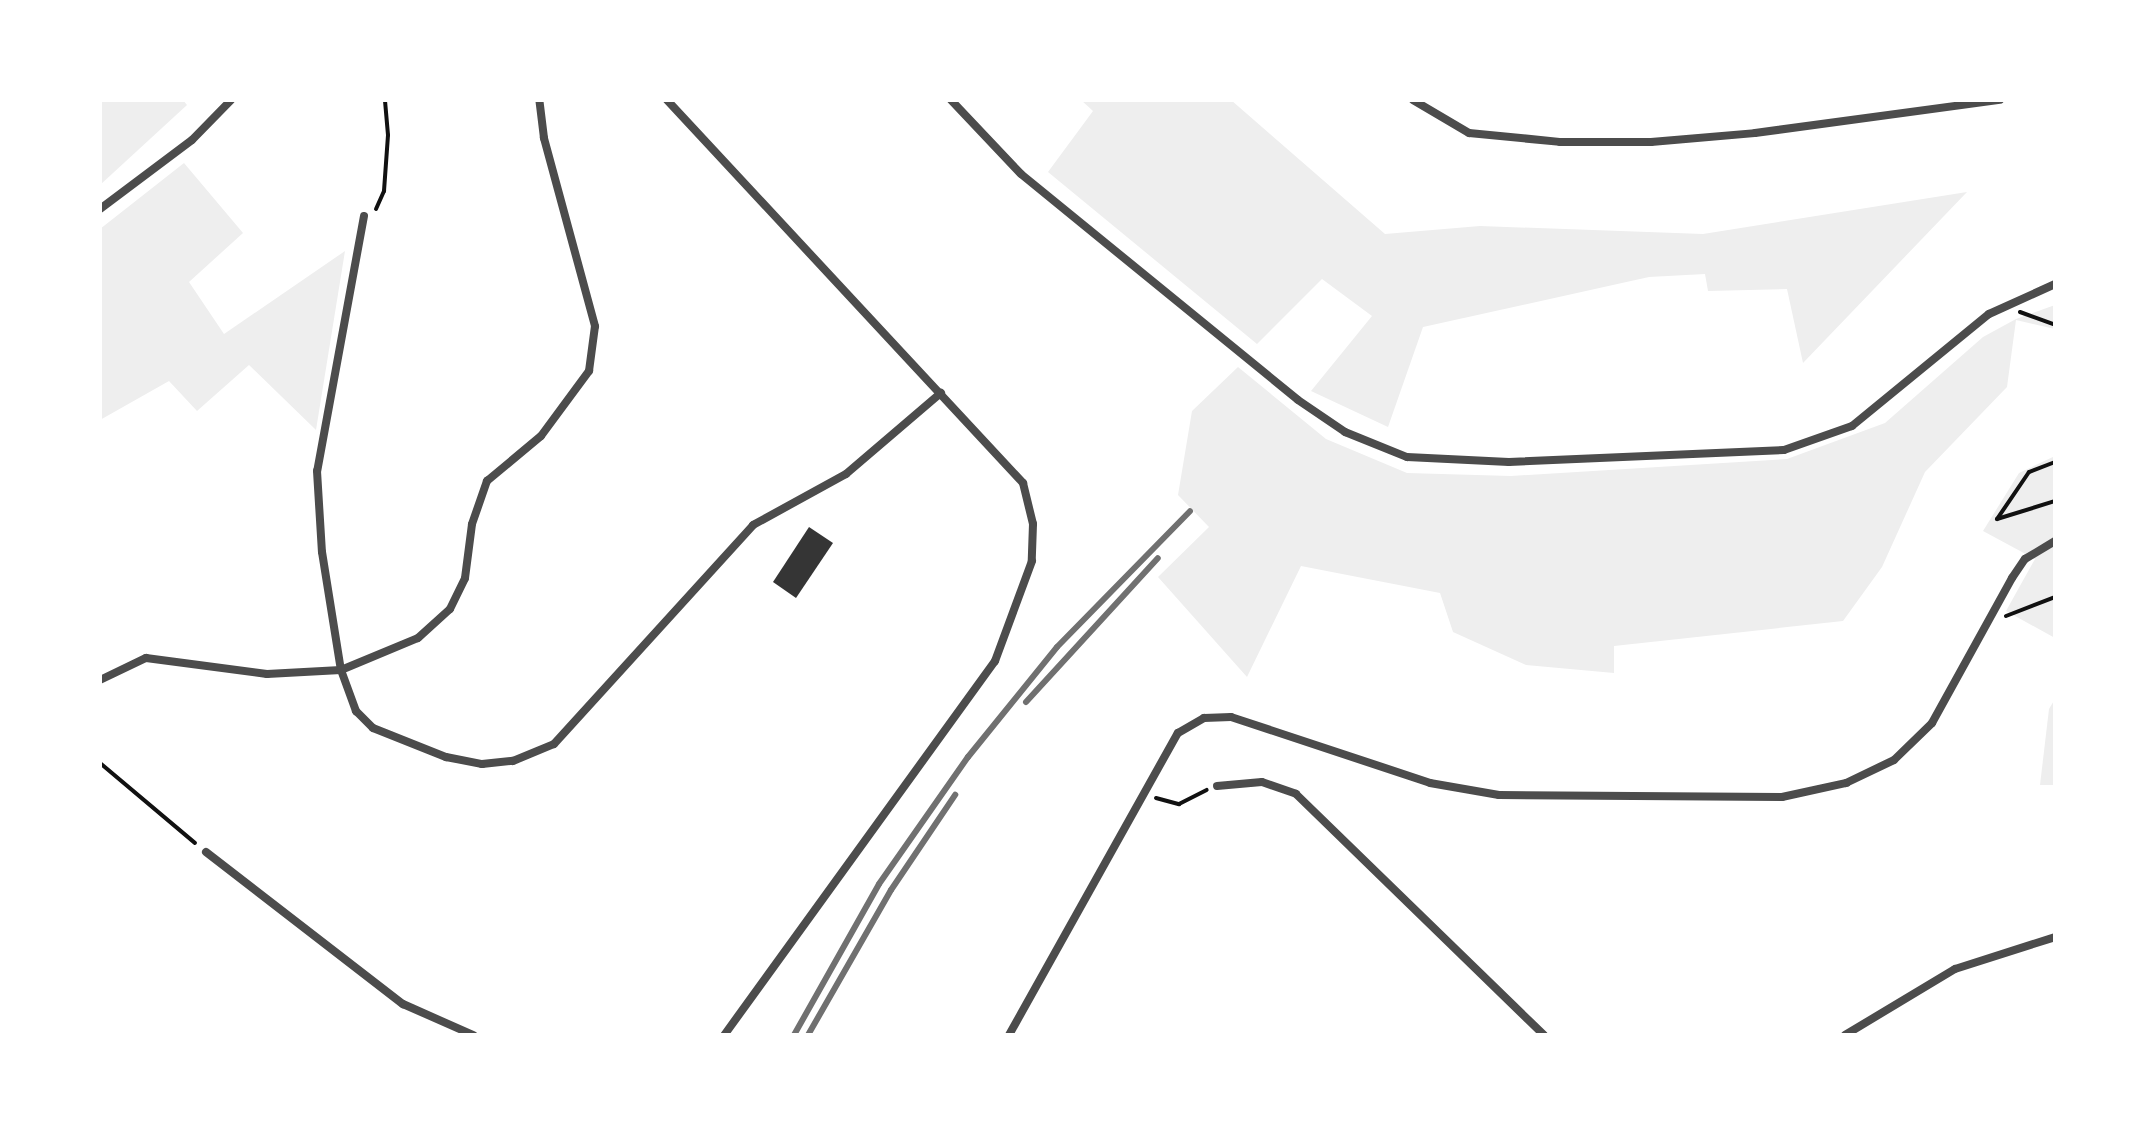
<!DOCTYPE html>
<style>
body{margin:0}
#map{position:relative;width:2155px;height:1135px;overflow:hidden;background:#fff;font-family:Lato,sans-serif}
div>[style]{position:absolute}
[style*='--x']{left:calc(var(--x)*1px);top:calc(var(--y)*1px);width:calc(var(--w)*1px);rotate:calc(var(--a)*1deg)}
.green>*{inset:0;background:#eee}
.building>*{inset:0;background:#353535}
.path>*{height:4px;margin:-2px;padding:0 2px;transform-origin:2px;border-radius:2px;background:#111}
.minor>*{height:8px;margin:-4px;padding:0 4px;transform-origin:4px;border-radius:4px;background:#4c4c4c}
.rail>*{height:6px;margin:-3px;padding:0 3px;transform-origin:3px;border-radius:3px;background:#707070}
span{translate:-50% -50%;white-space:nowrap;text-align:center;line-height:1.15;-webkit-text-stroke:8px #fff;paint-order:stroke}
.frame{position:absolute;inset:0;border:102px solid #fff;pointer-events:none}
</style>
<div id="map">
<div class="green">
<div style="clip-path:polygon(100px 100px,183px 100px,187px 105px,100px 185px)"></div>
<div style="clip-path:polygon(1081px 100px,1231px 100px,1385px 234px,1480px 226px,1703px 234px,1967px 192px,1803px 363px,1787px 289px,1708px 291px,1705px 274px,1649px 277px,1423px 327px,1388px 427px,1311px 391px,1372px 316px,1322px 279px,1257px 344px,1048px 172px,1093px 111px)"></div>
<div style="clip-path:polygon(184px 163px,243px 233px,189px 282px,224px 334px,345px 251px,316px 430px,249px 365px,197px 411px,169px 381px,100px 420px,100px 229px)"></div>
<div style="clip-path:polygon(2055px 305px,2055px 329px,2016px 320px,2007px 387px,1925px 472px,1882px 567px,1843px 621px,1614px 646px,1614px 673px,1526px 665px,1453px 632px,1440px 593px,1301px 566px,1247px 677px,1158px 577px,1209px 527px,1178px 495px,1192px 411px,1238px 367px,1326px 439px,1407px 473px,1511px 476px,1787px 459px,1885px 423px,1983px 337px,2016px 319px)"></div>
<div style="clip-path:polygon(2055px 456px,2055px 638px,2006px 611px,2035px 559px,1983px 531px,2019px 473px)"></div>
<div style="clip-path:polygon(2055px 699px,2055px 785px,2040px 785px,2049px 709px)"></div>
</div>
<div class="building">
<div style="clip-path:polygon(809px 527px,833px 543px,796px 598px,773px 582px)"></div>
</div>
<div class="path">
<div style="--x:376;--y:209;--w:20;--a:-66"></div>
<div style="--x:384;--y:191;--w:56;--a:-85.9"></div>
<div style="--x:388;--y:135;--w:35;--a:-95"></div>
<div style="--x:2020;--y:312;--w:37;--a:20"></div>
<div style="--x:2055;--y:462;--w:28;--a:159"></div>
<div style="--x:2029;--y:472;--w:57;--a:124.2"></div>
<div style="--x:1997;--y:519;--w:61;--a:-17.2"></div>
<div style="--x:2006;--y:616;--w:53;--a:-21.2"></div>
<div style="--x:100;--y:763;--w:124;--a:40.1"></div>
<div style="--x:1156;--y:798;--w:24;--a:15"></div>
<div style="--x:1179;--y:804;--w:31;--a:-27"></div>
</div>
<div class="minor">
<div style="--x:667;--y:100;--w:523;--a:47.09"></div>
<div style="--x:1023;--y:483;--w:42;--a:76.3"></div>
<div style="--x:1033;--y:524;--w:37;--a:92"></div>
<div style="--x:1032;--y:561;--w:107;--a:110.3"></div>
<div style="--x:995;--y:661;--w:462;--a:125.9"></div>
<div style="--x:951;--y:100;--w:102;--a:46.6"></div>
<div style="--x:1021;--y:174;--w:357;--a:39.2"></div>
<div style="--x:1298;--y:400;--w:57;--a:34.2"></div>
<div style="--x:1345;--y:432;--w:67;--a:22"></div>
<div style="--x:1407;--y:457;--w:102;--a:2.8"></div>
<div style="--x:1509;--y:462;--w:275;--a:-2.5"></div>
<div style="--x:1784;--y:450;--w:72;--a:-19.4"></div>
<div style="--x:1852;--y:426;--w:177;--a:-39.3"></div>
<div style="--x:1989;--y:314;--w:72;--a:-24.4"></div>
<div style="--x:1413;--y:100;--w:65;--a:30.5"></div>
<div style="--x:1469;--y:133;--w:91;--a:5.6"></div>
<div style="--x:1560;--y:142;--w:91;--a:0"></div>
<div style="--x:1651;--y:142;--w:104;--a:-4.9"></div>
<div style="--x:1755;--y:133;--w:247;--a:-7.7"></div>
<div style="--x:100;--y:209;--w:115;--a:-36.9"></div>
<div style="--x:192;--y:140;--w:56;--a:-45.7"></div>
<div style="--x:364;--y:216;--w:259;--a:100.4"></div>
<div style="--x:317;--y:471;--w:81;--a:86.5"></div>
<div style="--x:322;--y:552;--w:120;--a:80.9"></div>
<div style="--x:341;--y:670;--w:44;--a:69.9"></div>
<div style="--x:356;--y:711;--w:24;--a:45"></div>
<div style="--x:373;--y:728;--w:79;--a:21.7"></div>
<div style="--x:446;--y:757;--w:37;--a:11"></div>
<div style="--x:482;--y:764;--w:31;--a:-6"></div>
<div style="--x:513;--y:761;--w:44;--a:-22.5"></div>
<div style="--x:554;--y:744;--w:296;--a:-47.7"></div>
<div style="--x:753;--y:525;--w:106;--a:-28.7"></div>
<div style="--x:846;--y:474;--w:125;--a:-40.5"></div>
<div style="--x:100;--y:680;--w:51;--a:-25.6"></div>
<div style="--x:146;--y:658;--w:122;--a:7.5"></div>
<div style="--x:267;--y:674;--w:74;--a:-3.1"></div>
<div style="--x:341;--y:670;--w:83;--a:-22.6"></div>
<div style="--x:418;--y:638;--w:43;--a:-42.2"></div>
<div style="--x:450;--y:609;--w:34;--a:-64"></div>
<div style="--x:465;--y:578;--w:54;--a:-82.6"></div>
<div style="--x:472;--y:524;--w:46;--a:-70.8"></div>
<div style="--x:487;--y:481;--w:70;--a:-39.8"></div>
<div style="--x:541;--y:436;--w:81;--a:-53.6"></div>
<div style="--x:589;--y:371;--w:45;--a:-82.4"></div>
<div style="--x:595;--y:326;--w:195;--a:-105.2"></div>
<div style="--x:544;--y:138;--w:38;--a:-97"></div>
<div style="--x:1217;--y:786;--w:45;--a:-5.1"></div>
<div style="--x:1262;--y:782;--w:36;--a:19"></div>
<div style="--x:1296;--y:794;--w:346;--a:44.2"></div>
<div style="--x:206;--y:852;--w:249;--a:37.7"></div>
<div style="--x:403;--y:1004;--w:77;--a:23.9"></div>
<div style="--x:1009;--y:1035;--w:346;--a:-60.8"></div>
<div style="--x:1178;--y:733;--w:30;--a:-30"></div>
<div style="--x:1204;--y:718;--w:27;--a:-2"></div>
<div style="--x:1231;--y:717;--w:210;--a:18.3"></div>
<div style="--x:1430;--y:783;--w:70;--a:9.9"></div>
<div style="--x:1499;--y:795;--w:283;--a:0.4"></div>
<div style="--x:1782;--y:797;--w:66;--a:-12.3"></div>
<div style="--x:1846;--y:783;--w:53;--a:-25.6"></div>
<div style="--x:1894;--y:760;--w:53;--a:-44.2"></div>
<div style="--x:1932;--y:723;--w:166;--a:-61.1"></div>
<div style="--x:2012;--y:578;--w:23;--a:-56"></div>
<div style="--x:2025;--y:559;--w:35;--a:-31"></div>
<div style="--x:1845;--y:1035;--w:128;--a:-31"></div>
<div style="--x:1955;--y:969;--w:105;--a:-17.7"></div>
</div>
<div class="rail">
<div style="--x:1026;--y:702;--w:195;--a:-47.5"></div>
<div style="--x:794;--y:1035;--w:173;--a:-60.6"></div>
<div style="--x:879;--y:884;--w:155;--a:-55"></div>
<div style="--x:968;--y:757;--w:141;--a:-51"></div>
<div style="--x:1057;--y:647;--w:190;--a:-45.6"></div>
<div style="--x:808;--y:1035;--w:167;--a:-60.2"></div>
<div style="--x:891;--y:890;--w:115;--a:-56"></div>
</div>
<div class="frame"></div>
</div>
